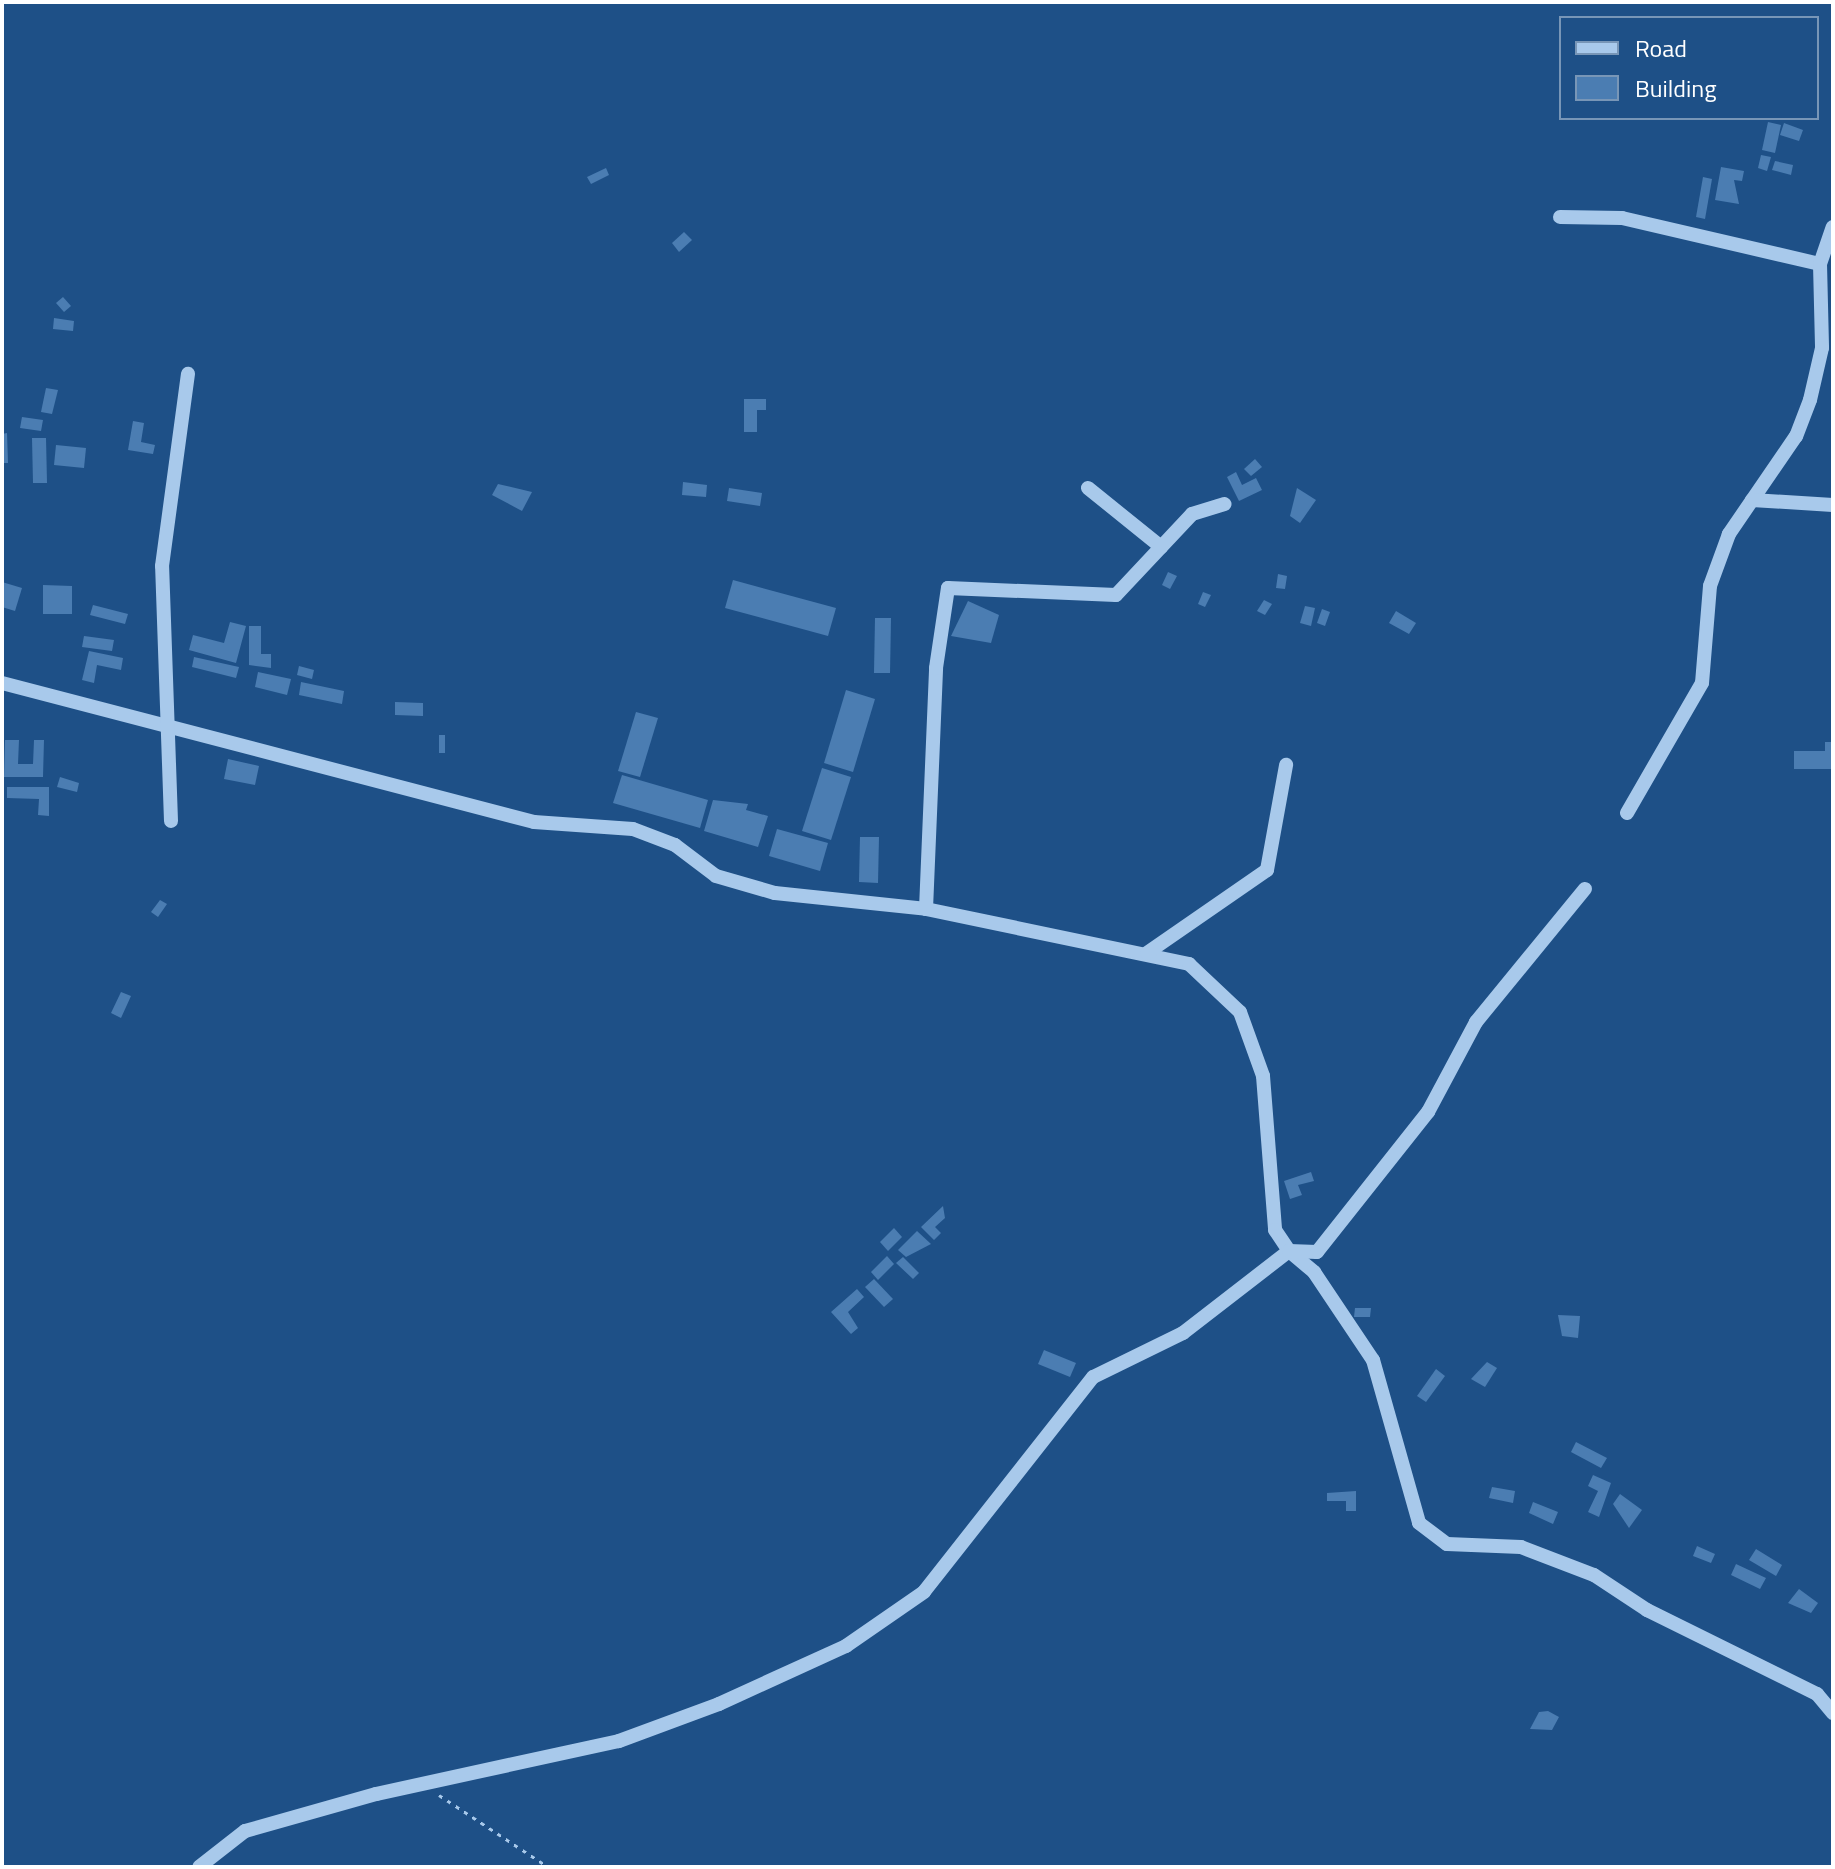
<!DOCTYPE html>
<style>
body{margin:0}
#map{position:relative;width:1835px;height:1869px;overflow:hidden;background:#1e5087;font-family:"Titillium Web",sans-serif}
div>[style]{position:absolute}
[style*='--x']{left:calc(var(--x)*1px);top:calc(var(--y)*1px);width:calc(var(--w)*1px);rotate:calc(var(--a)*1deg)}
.building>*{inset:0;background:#4b7db2}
.path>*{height:3px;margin-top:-1.5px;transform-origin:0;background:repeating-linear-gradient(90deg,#a8c9eb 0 4px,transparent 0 10px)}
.minor>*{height:14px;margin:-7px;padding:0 7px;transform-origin:7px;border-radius:7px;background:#a8c9eb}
span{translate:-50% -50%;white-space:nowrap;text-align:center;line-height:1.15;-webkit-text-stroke:7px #1e5087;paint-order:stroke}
.frame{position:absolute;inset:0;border:4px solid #fff;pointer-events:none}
.legend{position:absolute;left:1559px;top:16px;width:260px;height:104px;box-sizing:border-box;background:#1e5087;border:2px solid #7896b7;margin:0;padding:10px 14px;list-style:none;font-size:24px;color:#fff}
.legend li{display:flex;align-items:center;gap:16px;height:40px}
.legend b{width:40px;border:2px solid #7896b7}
</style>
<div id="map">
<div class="building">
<div style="clip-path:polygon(1768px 122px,1781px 125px,1775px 153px,1762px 150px)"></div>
<div style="clip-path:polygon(1784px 123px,1803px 130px,1799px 141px,1780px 135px)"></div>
<div style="clip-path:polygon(1761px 155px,1771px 157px,1767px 171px,1758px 168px)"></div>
<div style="clip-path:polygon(1775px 161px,1793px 165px,1791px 175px,1772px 170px)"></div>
<div style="clip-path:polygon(1721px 167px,1744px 171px,1742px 181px,1734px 180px,1739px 204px,1715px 200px)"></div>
<div style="clip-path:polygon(606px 168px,609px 175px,591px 184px,587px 177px)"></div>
<div style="clip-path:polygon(1703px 177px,1712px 179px,1705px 219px,1696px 217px)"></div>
<div style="clip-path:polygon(684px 232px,692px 240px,679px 252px,672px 243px)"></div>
<div style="clip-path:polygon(63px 297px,71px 306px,64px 312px,56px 303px)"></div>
<div style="clip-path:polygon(54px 318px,74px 321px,73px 331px,53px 329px)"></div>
<div style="clip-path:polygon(46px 388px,58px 390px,52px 414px,41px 412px)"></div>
<div style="clip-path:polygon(744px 399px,766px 399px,766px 410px,757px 410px,757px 432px,744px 432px)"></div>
<div style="clip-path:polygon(22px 417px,43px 420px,41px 431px,20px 428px)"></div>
<div style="clip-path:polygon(133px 421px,144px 423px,141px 442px,155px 445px,153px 454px,128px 450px)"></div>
<div style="clip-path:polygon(7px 433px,8px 463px,2px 463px,2px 434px)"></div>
<div style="clip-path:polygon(32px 438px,46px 438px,47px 483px,33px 483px)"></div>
<div style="clip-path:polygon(56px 445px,86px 448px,84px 468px,54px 465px)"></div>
<div style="clip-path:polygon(1255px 459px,1262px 467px,1251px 476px,1244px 469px)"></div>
<div style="clip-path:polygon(1236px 472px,1242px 485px,1256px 478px,1262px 490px,1239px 501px,1227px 477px)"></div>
<div style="clip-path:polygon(683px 482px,707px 485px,706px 497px,682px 495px)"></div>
<div style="clip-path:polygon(498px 484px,532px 492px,522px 511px,492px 495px)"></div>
<div style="clip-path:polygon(729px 488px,762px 493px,760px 506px,727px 501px)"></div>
<div style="clip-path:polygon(1297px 488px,1316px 500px,1300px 523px,1290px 516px)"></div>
<div style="clip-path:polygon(1168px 572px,1177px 576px,1170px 589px,1162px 585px)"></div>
<div style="clip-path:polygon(1278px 574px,1287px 576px,1285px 589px,1276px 588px)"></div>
<div style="clip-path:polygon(733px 580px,836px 608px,828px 636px,725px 608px)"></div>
<div style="clip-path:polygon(2px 582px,22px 588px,15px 611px,2px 607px)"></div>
<div style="clip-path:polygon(43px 585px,72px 586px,72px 614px,43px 614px)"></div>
<div style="clip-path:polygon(1203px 592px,1211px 595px,1205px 607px,1198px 604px)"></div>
<div style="clip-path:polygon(1264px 600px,1272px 604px,1265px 615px,1257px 611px)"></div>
<div style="clip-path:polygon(968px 601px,999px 615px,991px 643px,951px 636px)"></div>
<div style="clip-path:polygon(93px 605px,128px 614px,125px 624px,90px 615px)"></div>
<div style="clip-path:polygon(1305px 606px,1315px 608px,1311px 626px,1300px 623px)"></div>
<div style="clip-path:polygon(1322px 609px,1330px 612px,1325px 626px,1317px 623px)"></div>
<div style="clip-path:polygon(1396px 611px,1416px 623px,1409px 634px,1389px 623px)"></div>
<div style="clip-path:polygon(875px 618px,891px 618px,890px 673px,874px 673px)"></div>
<div style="clip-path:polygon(230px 622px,246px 626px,236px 663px,189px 650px,193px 635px,224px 643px)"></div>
<div style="clip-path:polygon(249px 626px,261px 626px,261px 654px,271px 654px,271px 668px,249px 665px)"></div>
<div style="clip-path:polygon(84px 636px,114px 640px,112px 651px,82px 647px)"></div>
<div style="clip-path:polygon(89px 651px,123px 658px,121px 670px,97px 665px,94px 683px,82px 680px)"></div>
<div style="clip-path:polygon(194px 657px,239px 667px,236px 678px,192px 667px)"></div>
<div style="clip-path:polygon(299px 666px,314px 670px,312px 679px,297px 675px)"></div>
<div style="clip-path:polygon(258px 672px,291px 679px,287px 695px,255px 687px)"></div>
<div style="clip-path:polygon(301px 682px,344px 691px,342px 704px,299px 695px)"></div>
<div style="clip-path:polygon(846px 690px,875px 699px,853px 772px,824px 763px)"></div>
<div style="clip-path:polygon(395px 702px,423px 703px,423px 716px,395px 715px)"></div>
<div style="clip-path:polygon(636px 712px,658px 718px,640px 777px,618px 771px)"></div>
<div style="clip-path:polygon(439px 735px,445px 735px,445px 753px,439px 753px)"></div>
<div style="clip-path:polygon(5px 740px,19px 740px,18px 764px,33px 764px,34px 740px,44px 740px,43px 777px,4px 777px)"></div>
<div style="clip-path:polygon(1825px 742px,1833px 742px,1833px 769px,1794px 769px,1794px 751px,1825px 751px)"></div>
<div style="clip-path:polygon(228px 759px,259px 766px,255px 785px,224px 779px)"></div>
<div style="clip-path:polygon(822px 768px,851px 777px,831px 840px,802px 831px)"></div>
<div style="clip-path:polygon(622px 775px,708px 800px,700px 828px,613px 803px)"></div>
<div style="clip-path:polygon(60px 777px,79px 783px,77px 792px,57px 787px)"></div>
<div style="clip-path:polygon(7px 787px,49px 787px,49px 816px,38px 815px,39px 799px,7px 798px)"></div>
<div style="clip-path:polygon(713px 800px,748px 804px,746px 810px,768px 816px,758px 847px,704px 831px)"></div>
<div style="clip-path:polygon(777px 829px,828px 843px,820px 871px,769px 856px)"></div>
<div style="clip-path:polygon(860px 837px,879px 837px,878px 883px,859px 882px)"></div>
<div style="clip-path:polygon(160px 900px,167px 904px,158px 917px,151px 912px)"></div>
<div style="clip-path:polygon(121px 992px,131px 996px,121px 1018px,111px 1013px)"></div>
<div style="clip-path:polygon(1311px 1172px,1314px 1181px,1298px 1185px,1302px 1195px,1290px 1199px,1284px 1181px)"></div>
<div style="clip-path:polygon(943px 1206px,945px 1218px,935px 1227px,941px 1233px,934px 1240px,921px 1227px)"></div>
<div style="clip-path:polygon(894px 1228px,902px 1237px,888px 1251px,880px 1242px)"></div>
<div style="clip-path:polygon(917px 1231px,931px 1244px,906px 1257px,898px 1250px)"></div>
<div style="clip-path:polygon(887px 1256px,894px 1264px,878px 1280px,871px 1272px)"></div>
<div style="clip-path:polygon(903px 1257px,919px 1273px,913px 1279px,896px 1263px)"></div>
<div style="clip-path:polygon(874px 1279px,893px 1299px,884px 1307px,865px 1287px)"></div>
<div style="clip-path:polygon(857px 1289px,864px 1297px,848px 1312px,858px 1328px,851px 1334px,831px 1312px)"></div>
<div style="clip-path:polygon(1355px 1308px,1371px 1308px,1370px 1317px,1354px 1317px)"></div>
<div style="clip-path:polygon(1558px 1315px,1580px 1316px,1578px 1338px,1562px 1336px)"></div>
<div style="clip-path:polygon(1044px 1350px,1076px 1363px,1070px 1377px,1038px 1364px)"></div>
<div style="clip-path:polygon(1487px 1362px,1497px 1368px,1485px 1387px,1471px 1379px)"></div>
<div style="clip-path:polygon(1436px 1369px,1445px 1376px,1426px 1402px,1417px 1396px)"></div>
<div style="clip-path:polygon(1576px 1442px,1607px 1458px,1601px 1468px,1571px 1452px)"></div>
<div style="clip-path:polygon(1593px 1475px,1611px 1483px,1599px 1517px,1588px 1512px,1598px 1491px,1588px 1486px)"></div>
<div style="clip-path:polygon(1492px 1487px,1515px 1491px,1513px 1503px,1489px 1498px)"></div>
<div style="clip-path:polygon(1356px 1491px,1356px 1511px,1346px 1511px,1346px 1501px,1327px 1501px,1327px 1493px)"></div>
<div style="clip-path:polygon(1620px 1494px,1642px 1510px,1629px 1528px,1613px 1504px)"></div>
<div style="clip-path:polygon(1533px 1502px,1558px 1512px,1553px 1524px,1529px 1513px)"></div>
<div style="clip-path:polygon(1697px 1546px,1715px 1554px,1711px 1563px,1693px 1556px)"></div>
<div style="clip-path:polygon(1756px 1549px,1782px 1565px,1776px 1576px,1749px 1560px)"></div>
<div style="clip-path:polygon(1736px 1564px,1766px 1578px,1760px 1589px,1731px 1575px)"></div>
<div style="clip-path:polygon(1799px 1589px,1818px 1603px,1811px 1613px,1788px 1603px)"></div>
<div style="clip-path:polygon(1548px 1711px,1559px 1717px,1552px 1730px,1530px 1729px,1539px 1712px)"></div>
</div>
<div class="path">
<div style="--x:439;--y:1795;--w:131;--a:33.4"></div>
</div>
<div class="minor">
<div style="--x:1560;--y:217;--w:62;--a:0.9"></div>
<div style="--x:1622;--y:218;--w:203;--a:13.1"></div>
<div style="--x:1820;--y:264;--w:84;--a:88.6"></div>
<div style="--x:1822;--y:348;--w:53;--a:103"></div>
<div style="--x:1810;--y:400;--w:39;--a:111"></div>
<div style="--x:1796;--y:436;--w:119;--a:124.4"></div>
<div style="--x:1729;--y:534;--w:55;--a:110.1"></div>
<div style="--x:1710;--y:586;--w:97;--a:94.7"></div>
<div style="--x:1702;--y:683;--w:150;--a:120"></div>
<div style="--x:1820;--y:264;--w:39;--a:-71"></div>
<div style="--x:1088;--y:488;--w:94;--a:38.9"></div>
<div style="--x:1752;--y:500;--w:81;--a:3.5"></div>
<div style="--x:2;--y:683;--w:550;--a:14.64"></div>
<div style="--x:534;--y:822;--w:99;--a:4"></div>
<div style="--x:633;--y:829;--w:45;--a:20.9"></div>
<div style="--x:675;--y:845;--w:51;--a:37.1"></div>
<div style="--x:716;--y:876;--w:61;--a:16.1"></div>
<div style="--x:775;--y:893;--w:152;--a:6"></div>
<div style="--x:926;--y:909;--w:269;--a:11.8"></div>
<div style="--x:1189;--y:964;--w:70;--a:43.3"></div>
<div style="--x:1240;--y:1012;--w:68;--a:70.2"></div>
<div style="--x:1263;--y:1076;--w:154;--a:85.5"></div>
<div style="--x:1275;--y:1230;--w:25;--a:56"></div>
<div style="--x:1289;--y:1251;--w:134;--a:142.3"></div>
<div style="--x:1183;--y:1333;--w:100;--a:153.9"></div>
<div style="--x:1093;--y:1377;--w:273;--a:128.2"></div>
<div style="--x:924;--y:1592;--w:95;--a:145.3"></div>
<div style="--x:846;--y:1646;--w:140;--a:155.5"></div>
<div style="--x:719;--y:1704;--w:107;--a:159.7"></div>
<div style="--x:619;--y:1741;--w:249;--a:167.7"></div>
<div style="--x:376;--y:1794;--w:136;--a:164.2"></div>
<div style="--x:245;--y:1831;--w:58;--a:142"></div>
<div style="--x:171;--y:821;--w:255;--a:-92"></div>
<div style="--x:162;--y:566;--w:194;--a:-82.3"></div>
<div style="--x:926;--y:909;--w:241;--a:-87.6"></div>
<div style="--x:936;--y:668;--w:81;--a:-81.5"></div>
<div style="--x:948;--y:588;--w:168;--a:2.4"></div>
<div style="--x:1116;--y:595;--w:111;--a:-46.8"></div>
<div style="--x:1192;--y:514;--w:34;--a:-17"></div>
<div style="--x:1147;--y:953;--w:146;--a:-34.7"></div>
<div style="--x:1267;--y:870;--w:107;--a:-79.7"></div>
<div style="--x:1289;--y:1251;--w:33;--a:40"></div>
<div style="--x:1314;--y:1272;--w:106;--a:56.2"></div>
<div style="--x:1373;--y:1360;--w:169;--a:74.2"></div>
<div style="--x:1419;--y:1523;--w:35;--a:37"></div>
<div style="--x:1447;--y:1544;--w:74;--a:2.3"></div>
<div style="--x:1521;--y:1547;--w:78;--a:21"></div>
<div style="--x:1594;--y:1575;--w:64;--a:33.4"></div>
<div style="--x:1647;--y:1610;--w:190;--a:26.3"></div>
<div style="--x:1817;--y:1694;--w:25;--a:50"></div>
<div style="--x:1289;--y:1251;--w:28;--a:2"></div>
<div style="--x:1317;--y:1252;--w:179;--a:-51.6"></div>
<div style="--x:1428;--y:1112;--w:102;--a:-61.9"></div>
<div style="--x:1476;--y:1022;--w:172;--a:-50.7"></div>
</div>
<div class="frame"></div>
<ul class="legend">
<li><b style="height:10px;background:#a8c9eb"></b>Road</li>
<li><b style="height:22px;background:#4b7db2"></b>Building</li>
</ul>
</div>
